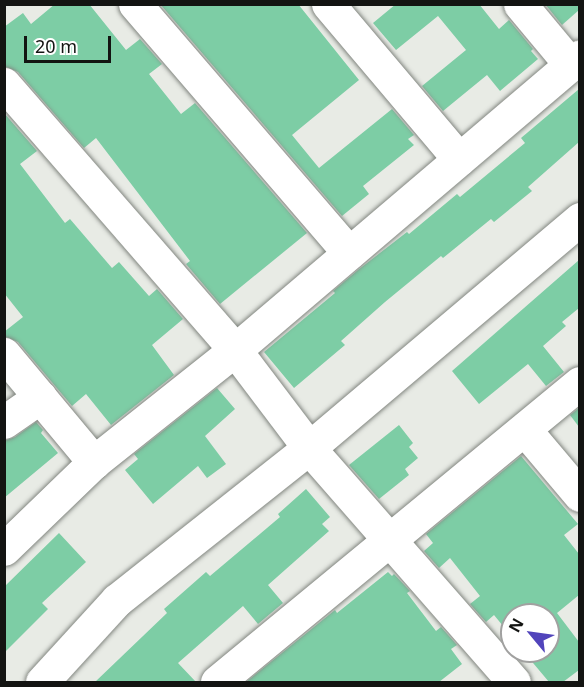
<!DOCTYPE html>
<style>
body{margin:0}
#map{position:relative;width:584px;height:687px;overflow:hidden;background:#e8ebe5;font-family:"Noto Sans",sans-serif}
div>[style]{position:absolute}
[style*='--x']{left:calc(var(--x)*1px);top:calc(var(--y)*1px);width:calc(var(--w)*1px);rotate:calc(var(--a)*1deg)}
.building>*{inset:0;background:#7dcda5}
.roads{filter:drop-shadow(0 0 2px #828680) drop-shadow(0 0 2px #828680)}
.street>*{height:33px;margin:-16.5px;padding:0 16.5px;transform-origin:16.5px;border-radius:16.5px;background:#fff}
span{translate:-50% -50%;white-space:nowrap;text-align:center;line-height:1.15;-webkit-text-stroke:4.5px #fff;paint-order:stroke}
.frame{position:absolute;inset:0;border:6px solid #131412;pointer-events:none}
.north{position:absolute;left:500px;top:603px;width:60px;height:60px;box-sizing:border-box;background:#fff;border:2px solid #a1a1a0;border-radius:50%;rotate:299deg;font-size:16px;font-weight:700;line-height:24px;text-align:center;color:#131412}
.north::after{content:'';display:block;margin:auto;width:21px;height:27px;background:#5144bb;clip-path:polygon(50% 0,100% 100%,50% 72%,0 100%)}
.scale{position:absolute;left:24px;top:36px;width:87px;height:27px;box-sizing:border-box;border:3px solid #131412;border-top:0;padding-left:8px;font-size:18px;line-height:21px;white-space:nowrap;color:#131412;-webkit-text-stroke:4px #fff;paint-order:stroke}
</style>
<div id="map">
<div class="building">
<div style="clip-path:polygon(55px 4px,89px 4px,126px 50px,140px 39px,162px 64px,149px 74px,181px 114px,195px 103px,307px 233px,220px 304px,186px 264px,190px 261px,96px 138px,84px 148px,18px 72px,4px 66px,4px 27px,23px 13px,31px 24px)"></div>
<div style="clip-path:polygon(160px 4px,298px 4px,359px 80px,292px 135px,319px 168px,392px 109px,414px 135px,408px 139px,414px 145px,363px 186px,369px 194px,342px 216px)"></div>
<div style="clip-path:polygon(396px 4px,479px 4px,499px 29px,509px 20px,533px 49px,531px 51px,538px 59px,500px 91px,487px 75px,443px 111px,422px 86px,466px 50px,438px 16px,396px 50px,373px 23px)"></div>
<div style="clip-path:polygon(545px 4px,579px 4px,579px 10px,562px 25px)"></div>
<div style="clip-path:polygon(579px 89px,579px 142px,528px 187px,532px 191px,494px 222px,491px 219px,443px 258px,441px 256px,385px 302px,341px 341px,345px 345px,294px 388px,264px 352px,335px 293px,333px 291px,358px 270px,407px 232px,409px 234px,457px 194px,460px 197px,525px 143px,521px 138px)"></div>
<div style="clip-path:polygon(4px 113px,37px 151px,20px 164px,65px 223px,70px 219px,112px 268px,119px 262px,149px 296px,157px 289px,183px 319px,152px 345px,174px 375px,111px 425px,86px 394px,72px 406px,18px 342px,4px 336px,4px 332px,23px 317px,4px 293px)"></div>
<div style="clip-path:polygon(579px 260px,579px 308px,562px 322px,566px 326px,543px 346px,564px 372px,546px 386px,528px 364px,479px 404px,452px 371px)"></div>
<div style="clip-path:polygon(217px 388px,235px 409px,205px 436px,226px 464px,207px 478px,198px 466px,153px 504px,125px 470px,138px 459px,134px 454px)"></div>
<div style="clip-path:polygon(579px 408px,579px 427px,570px 415px)"></div>
<div style="clip-path:polygon(36px 422px,43px 430px,41px 433px,58px 453px,4px 498px,4px 441px,15px 437px)"></div>
<div style="clip-path:polygon(399px 425px,413px 443px,409px 447px,418px 458px,405px 469px,409px 475px,379px 499px,349px 465px)"></div>
<div style="clip-path:polygon(521px 456px,578px 524px,564px 535px,579px 554px,579px 595px,557px 613px,579px 642px,579px 670px,563px 682px,549px 682px,523px 651px,548px 651px,548px 615px,512px 615px,512px 637px,494px 615px,486px 622px,470px 604px,480px 596px,450px 558px,439px 568px,424px 551px,433px 543px,426px 534px)"></div>
<div style="clip-path:polygon(306px 489px,330px 517px,322px 524px,329px 531px,268px 585px,283px 603px,258px 624px,243px 606px,178px 663px,196px 682px,95px 682px,167px 613px,164px 609px,206px 572px,210px 576px,280px 517px,278px 514px)"></div>
<div style="clip-path:polygon(59px 533px,86px 562px,42px 603px,48px 609px,4px 653px,4px 587px)"></div>
<div style="clip-path:polygon(388px 572px,392px 576px,394px 574px,410px 591px,407px 593px,436px 631px,441px 627px,457px 645px,451px 649px,462px 664px,439px 682px,246px 682px,335px 610px,337px 613px)"></div>
</div>
<div class="roads">
<div class="street">
<div style="--x:135;--y:4;--w:328;--a:49.3"></div>
<div style="--x:328;--y:4;--w:203;--a:49.8"></div>
<div style="--x:520;--y:4;--w:78;--a:50.2"></div>
<div style="--x:4;--y:84;--w:352;--a:49"></div>
<div style="--x:235;--y:350;--w:123;--a:52.9"></div>
<div style="--x:309;--y:448;--w:311;--a:48.8"></div>
<div style="--x:4;--y:354;--w:141;--a:50.2"></div>
<div style="--x:4;--y:422;--w:44;--a:-34.8"></div>
<div style="--x:525;--y:430;--w:85;--a:49.8"></div>
<div style="--x:4;--y:549;--w:125;--a:-44"></div>
<div style="--x:94;--y:462;--w:180;--a:-38.5"></div>
<div style="--x:235;--y:350;--w:453;--a:-40.4"></div>
<div style="--x:42;--y:682;--w:111;--a:-47.6"></div>
<div style="--x:117;--y:600;--w:245;--a:-38.4"></div>
<div style="--x:309;--y:448;--w:355;--a:-40.2"></div>
<div style="--x:217;--y:682;--w:470;--a:-39.5"></div>
</div>
</div>
<div class="frame"></div>
<div class="north">N</div>
<div class="scale">20 m</div>
</div>
